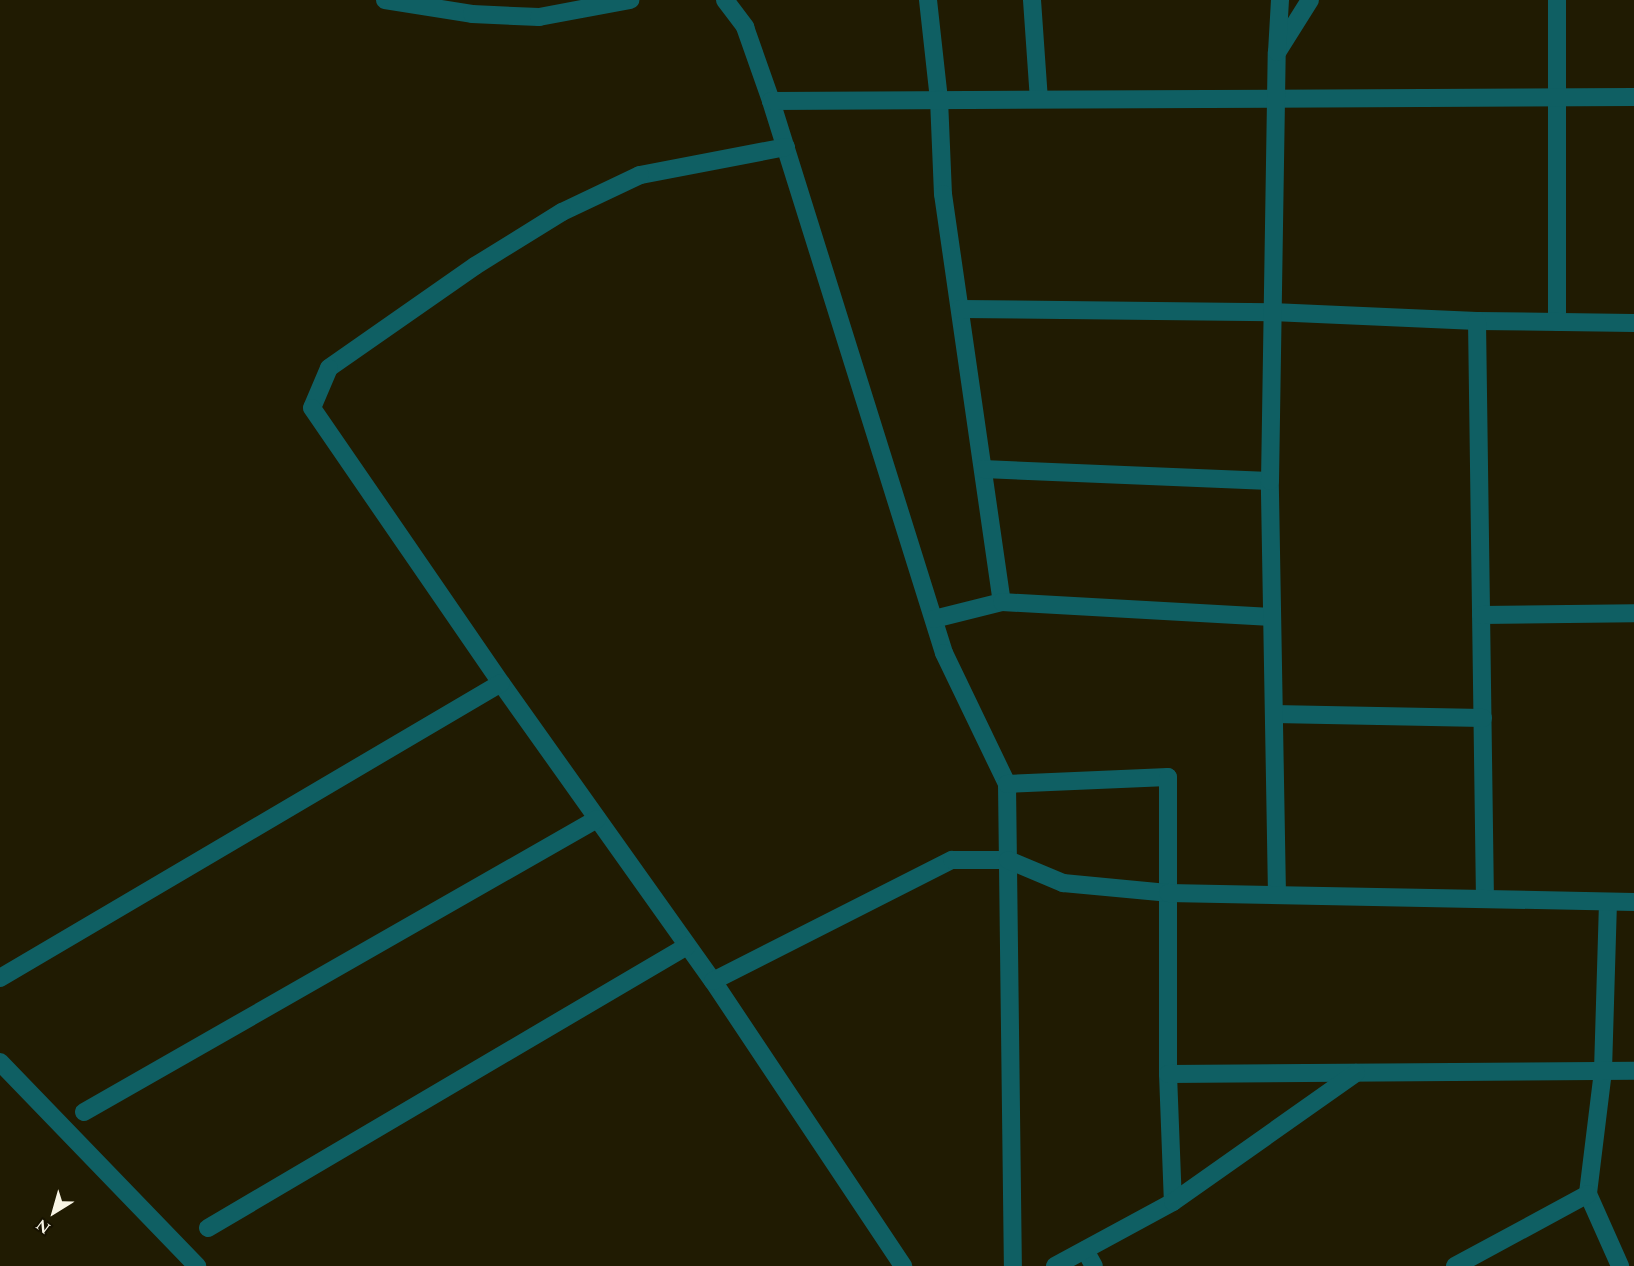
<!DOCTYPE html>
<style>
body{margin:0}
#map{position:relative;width:1634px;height:1266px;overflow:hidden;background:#201b02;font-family:Spectral,serif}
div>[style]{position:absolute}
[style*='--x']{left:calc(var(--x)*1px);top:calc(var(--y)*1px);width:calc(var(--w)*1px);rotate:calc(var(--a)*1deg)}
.minor>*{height:18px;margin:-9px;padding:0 9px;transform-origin:9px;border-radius:9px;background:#0f5f63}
span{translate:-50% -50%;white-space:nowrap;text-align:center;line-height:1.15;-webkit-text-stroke:6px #171200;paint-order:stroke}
.north{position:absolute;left:24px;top:1182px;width:60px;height:60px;-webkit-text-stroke:4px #171200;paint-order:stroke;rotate:217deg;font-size:16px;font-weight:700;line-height:24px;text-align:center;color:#f8f5e5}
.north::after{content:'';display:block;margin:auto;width:21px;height:27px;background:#f8f5e5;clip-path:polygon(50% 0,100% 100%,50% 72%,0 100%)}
</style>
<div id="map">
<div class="minor">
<div style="--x:385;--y:0;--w:88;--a:9.1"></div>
<div style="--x:472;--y:14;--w:67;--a:2.6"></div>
<div style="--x:539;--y:17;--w:93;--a:-10.6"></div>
<div style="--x:725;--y:0;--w:34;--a:53"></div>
<div style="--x:745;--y:27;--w:78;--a:70.6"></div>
<div style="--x:771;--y:101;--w:578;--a:72.6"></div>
<div style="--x:944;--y:653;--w:145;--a:64.3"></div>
<div style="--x:1007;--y:784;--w:482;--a:89.3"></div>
<div style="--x:928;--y:0;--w:100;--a:83.7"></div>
<div style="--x:939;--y:99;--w:95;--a:87.6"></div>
<div style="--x:943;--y:194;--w:412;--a:81.8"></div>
<div style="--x:1032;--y:0;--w:99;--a:86"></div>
<div style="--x:1557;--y:0;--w:322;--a:90"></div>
<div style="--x:1278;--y:51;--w:60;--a:-57.9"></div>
<div style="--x:771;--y:101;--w:863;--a:-0.27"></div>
<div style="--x:786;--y:147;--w:149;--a:169.1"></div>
<div style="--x:640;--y:175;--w:86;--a:154.6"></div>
<div style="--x:562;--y:212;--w:102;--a:148.2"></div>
<div style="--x:475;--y:266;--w:178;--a:145.1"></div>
<div style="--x:329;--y:368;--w:43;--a:113"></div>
<div style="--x:312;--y:408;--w:334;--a:55.5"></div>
<div style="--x:501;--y:683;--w:366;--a:54.6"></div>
<div style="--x:713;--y:981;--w:343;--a:56.3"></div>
<div style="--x:960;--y:309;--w:312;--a:0.6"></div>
<div style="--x:1272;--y:312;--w:205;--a:2.5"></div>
<div style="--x:1477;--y:321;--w:157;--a:0.7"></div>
<div style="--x:1477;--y:321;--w:578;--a:89.21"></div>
<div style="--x:983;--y:469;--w:287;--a:2.4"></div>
<div style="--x:1481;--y:615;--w:153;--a:-0.7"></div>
<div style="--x:934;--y:619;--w:70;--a:-14"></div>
<div style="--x:1002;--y:602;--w:270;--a:3.2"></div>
<div style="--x:1274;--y:714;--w:209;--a:1.1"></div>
<div style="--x:1007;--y:784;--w:161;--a:-2.5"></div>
<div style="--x:1168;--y:777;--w:297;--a:90"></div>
<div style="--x:1168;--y:1074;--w:128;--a:87.8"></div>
<div style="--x:1277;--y:895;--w:414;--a:-91"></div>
<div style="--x:1270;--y:481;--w:429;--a:-89.1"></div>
<div style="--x:1277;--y:52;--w:52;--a:-86.7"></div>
<div style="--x:1608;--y:902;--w:169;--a:91.7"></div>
<div style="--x:1603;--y:1071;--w:124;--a:97"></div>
<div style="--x:1588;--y:1194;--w:79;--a:66"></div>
<div style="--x:0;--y:978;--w:581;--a:-30.49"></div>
<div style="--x:713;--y:981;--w:268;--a:-26.9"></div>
<div style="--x:952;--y:860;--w:56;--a:0"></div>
<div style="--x:1008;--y:860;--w:60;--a:22.7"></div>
<div style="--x:1063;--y:883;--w:105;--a:5.4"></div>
<div style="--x:1168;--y:893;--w:466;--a:1.1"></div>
<div style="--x:0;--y:1062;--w:284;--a:46"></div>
<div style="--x:1168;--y:1074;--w:466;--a:-0.4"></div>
<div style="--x:84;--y:1112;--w:591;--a:-29.73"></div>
<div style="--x:208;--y:1228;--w:556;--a:-30.49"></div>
<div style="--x:1085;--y:1250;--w:18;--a:61"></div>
<div style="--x:1055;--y:1266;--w:134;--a:-28.5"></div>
<div style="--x:1173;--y:1202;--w:224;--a:-35.2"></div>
<div style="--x:1455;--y:1266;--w:151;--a:-28.4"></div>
</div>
<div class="north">N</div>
</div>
